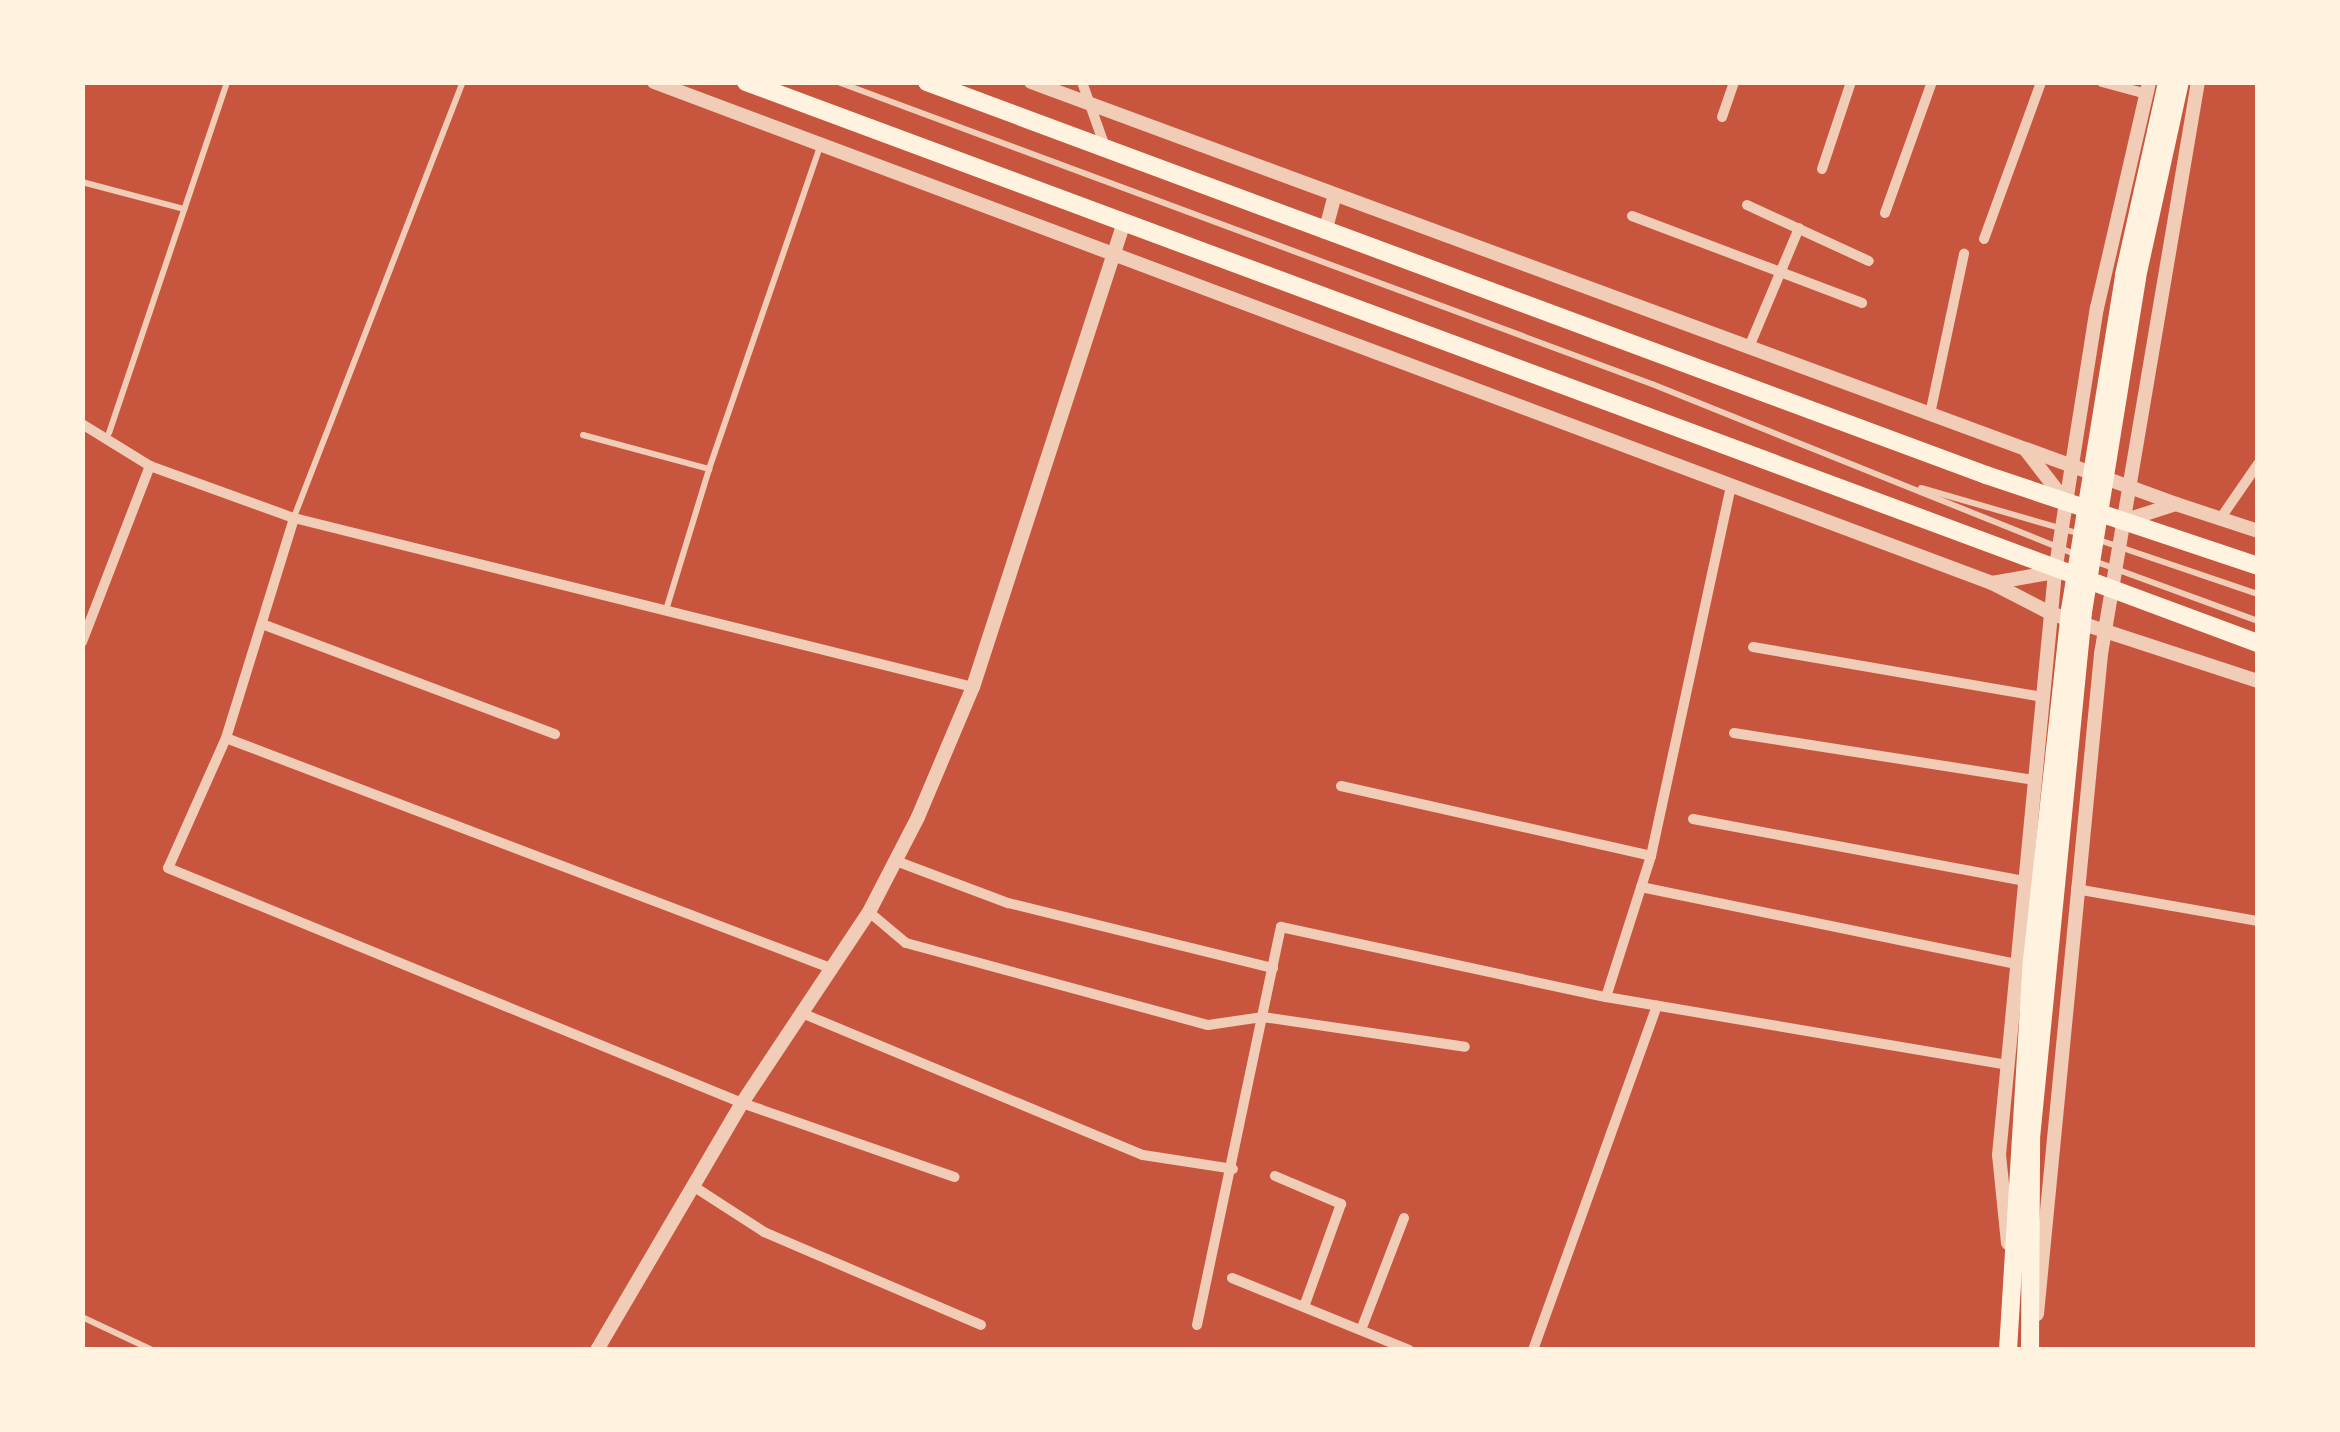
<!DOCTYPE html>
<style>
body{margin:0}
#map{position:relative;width:2340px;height:1432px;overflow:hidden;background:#c8553d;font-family:"Titillium Web",sans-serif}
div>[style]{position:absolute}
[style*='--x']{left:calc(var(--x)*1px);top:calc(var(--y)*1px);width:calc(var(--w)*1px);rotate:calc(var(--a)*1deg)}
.service>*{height:6px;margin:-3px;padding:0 3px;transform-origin:3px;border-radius:3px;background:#f1ccb7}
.minor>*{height:10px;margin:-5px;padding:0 5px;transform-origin:5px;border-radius:5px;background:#f1ccb7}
.tertiary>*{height:14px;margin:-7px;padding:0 7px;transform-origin:7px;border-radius:7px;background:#f1ccb7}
.primary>*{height:18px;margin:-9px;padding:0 9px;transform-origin:9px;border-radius:9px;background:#fff3e0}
span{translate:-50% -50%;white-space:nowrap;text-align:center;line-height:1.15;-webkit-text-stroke:8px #fff3e0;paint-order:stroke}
.frame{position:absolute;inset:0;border:85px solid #fff3e0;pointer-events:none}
</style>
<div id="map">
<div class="service">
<div style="--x:838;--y:82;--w:868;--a:20.36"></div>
<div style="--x:1652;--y:384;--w:459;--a:21.9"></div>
<div style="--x:82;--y:182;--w:106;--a:14.8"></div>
<div style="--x:109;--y:433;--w:370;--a:-71.4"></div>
<div style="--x:583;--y:435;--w:131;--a:15.1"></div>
<div style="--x:709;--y:469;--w:341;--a:-71"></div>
<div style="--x:1921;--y:488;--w:162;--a:16.1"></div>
<div style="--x:294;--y:517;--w:467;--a:-68.8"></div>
<div style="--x:2099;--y:540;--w:168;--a:18.8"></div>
<div style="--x:2094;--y:561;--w:175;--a:20.1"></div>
<div style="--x:666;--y:610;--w:147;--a:-73"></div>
<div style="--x:82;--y:1317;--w:77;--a:25.2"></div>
</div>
<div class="minor">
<div style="--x:1082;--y:82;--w:69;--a:70.5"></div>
<div style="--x:2102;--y:82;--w:47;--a:14.9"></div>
<div style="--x:1722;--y:117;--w:37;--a:-71"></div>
<div style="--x:1822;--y:169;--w:92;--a:-71.6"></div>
<div style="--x:1747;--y:205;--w:134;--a:24.7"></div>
<div style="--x:1885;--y:213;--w:139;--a:-70.3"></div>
<div style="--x:1632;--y:216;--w:246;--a:20.7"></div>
<div style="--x:1984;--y:239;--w:167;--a:-70"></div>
<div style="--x:1749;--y:347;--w:129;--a:-67.2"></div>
<div style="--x:1930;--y:414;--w:164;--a:-78"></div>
<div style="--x:82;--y:424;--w:80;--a:31.7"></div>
<div style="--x:150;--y:466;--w:153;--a:19.9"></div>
<div style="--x:294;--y:518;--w:700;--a:13.98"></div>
<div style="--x:1731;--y:486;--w:379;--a:102.2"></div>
<div style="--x:1651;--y:856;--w:148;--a:107.7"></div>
<div style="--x:1606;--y:997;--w:407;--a:9.6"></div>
<div style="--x:2220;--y:519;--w:67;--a:-55.4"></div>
<div style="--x:262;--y:624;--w:313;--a:20.6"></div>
<div style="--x:82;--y:642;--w:189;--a:-68.9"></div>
<div style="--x:1753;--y:647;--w:294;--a:9.8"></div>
<div style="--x:1734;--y:733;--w:305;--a:8.9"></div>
<div style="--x:226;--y:738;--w:230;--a:-72.8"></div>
<div style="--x:1341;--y:786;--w:318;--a:12.7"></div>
<div style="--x:1693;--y:819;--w:338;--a:10.6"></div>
<div style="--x:896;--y:861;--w:120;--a:20.6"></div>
<div style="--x:1008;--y:903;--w:273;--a:13.8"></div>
<div style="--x:1641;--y:887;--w:383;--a:11.6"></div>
<div style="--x:2076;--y:889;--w:185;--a:10"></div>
<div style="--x:869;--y:912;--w:48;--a:40"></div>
<div style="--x:906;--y:943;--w:313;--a:15.2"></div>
<div style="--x:1208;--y:1025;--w:56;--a:-8.3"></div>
<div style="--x:1263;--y:1017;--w:204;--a:8.4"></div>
<div style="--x:833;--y:969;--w:649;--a:-159.17"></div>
<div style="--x:226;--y:738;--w:142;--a:114"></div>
<div style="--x:168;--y:868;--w:620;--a:22.26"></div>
<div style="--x:742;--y:1103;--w:225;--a:19.2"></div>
<div style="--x:804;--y:1014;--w:367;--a:22.6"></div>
<div style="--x:1143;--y:1155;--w:91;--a:8.8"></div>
<div style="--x:1275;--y:1176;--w:72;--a:23"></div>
<div style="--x:1341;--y:1204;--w:109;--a:109.8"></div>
<div style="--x:693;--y:1186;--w:85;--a:32.9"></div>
<div style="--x:764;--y:1232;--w:236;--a:23.2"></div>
<div style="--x:1232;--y:1278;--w:191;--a:22.1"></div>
<div style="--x:1197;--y:1325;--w:407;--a:-78.1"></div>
<div style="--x:1281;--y:927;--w:332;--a:12.2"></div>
<div style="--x:1361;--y:1330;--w:120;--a:-69"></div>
<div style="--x:1533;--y:1350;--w:366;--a:-70.2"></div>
</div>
<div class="tertiary">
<div style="--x:654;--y:82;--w:1429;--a:20.53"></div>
<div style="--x:1992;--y:583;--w:64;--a:-9.9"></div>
<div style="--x:1031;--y:82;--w:1060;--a:20.26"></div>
<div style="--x:2025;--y:449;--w:67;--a:52.3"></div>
<div style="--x:1325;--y:232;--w:38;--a:-75"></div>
<div style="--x:2026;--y:449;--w:160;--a:20.1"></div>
<div style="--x:2123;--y:521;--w:56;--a:-17.8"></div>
<div style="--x:2176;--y:504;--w:86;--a:18.2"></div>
<div style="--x:1992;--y:583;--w:65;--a:27.3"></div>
<div style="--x:2050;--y:613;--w:219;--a:18.1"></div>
<div style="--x:2008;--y:1243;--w:88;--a:-95.8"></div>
<div style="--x:1999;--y:1155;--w:586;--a:-84.51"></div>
<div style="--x:2055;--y:572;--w:267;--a:-81"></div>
<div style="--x:2097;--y:308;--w:232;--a:-77"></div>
<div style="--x:2037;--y:1314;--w:663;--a:-84.46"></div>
<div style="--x:2101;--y:654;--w:580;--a:-80.38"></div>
<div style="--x:597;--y:1350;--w:286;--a:-59.6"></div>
<div style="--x:742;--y:1103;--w:229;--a:-56.4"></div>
<div style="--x:869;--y:912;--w:107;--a:-62.7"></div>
<div style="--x:918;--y:817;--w:141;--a:-67.1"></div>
<div style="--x:973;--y:687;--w:487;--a:-72"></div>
</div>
<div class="primary">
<div style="--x:746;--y:82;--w:1613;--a:20.36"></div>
<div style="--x:927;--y:82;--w:1130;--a:20.36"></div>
<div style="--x:1986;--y:475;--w:287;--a:18.5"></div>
<div style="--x:2008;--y:1350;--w:390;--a:-86.5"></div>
<div style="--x:2032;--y:961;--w:353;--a:-83.8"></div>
<div style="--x:2070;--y:610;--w:339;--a:-80.8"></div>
<div style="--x:2124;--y:275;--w:198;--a:-77.4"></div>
<div style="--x:2030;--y:1350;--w:212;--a:-89.7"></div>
<div style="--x:2031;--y:1138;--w:529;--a:-84.35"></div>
<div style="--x:2083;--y:612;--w:339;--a:-80.8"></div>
<div style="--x:2137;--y:277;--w:200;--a:-77.6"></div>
</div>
<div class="frame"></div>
</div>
